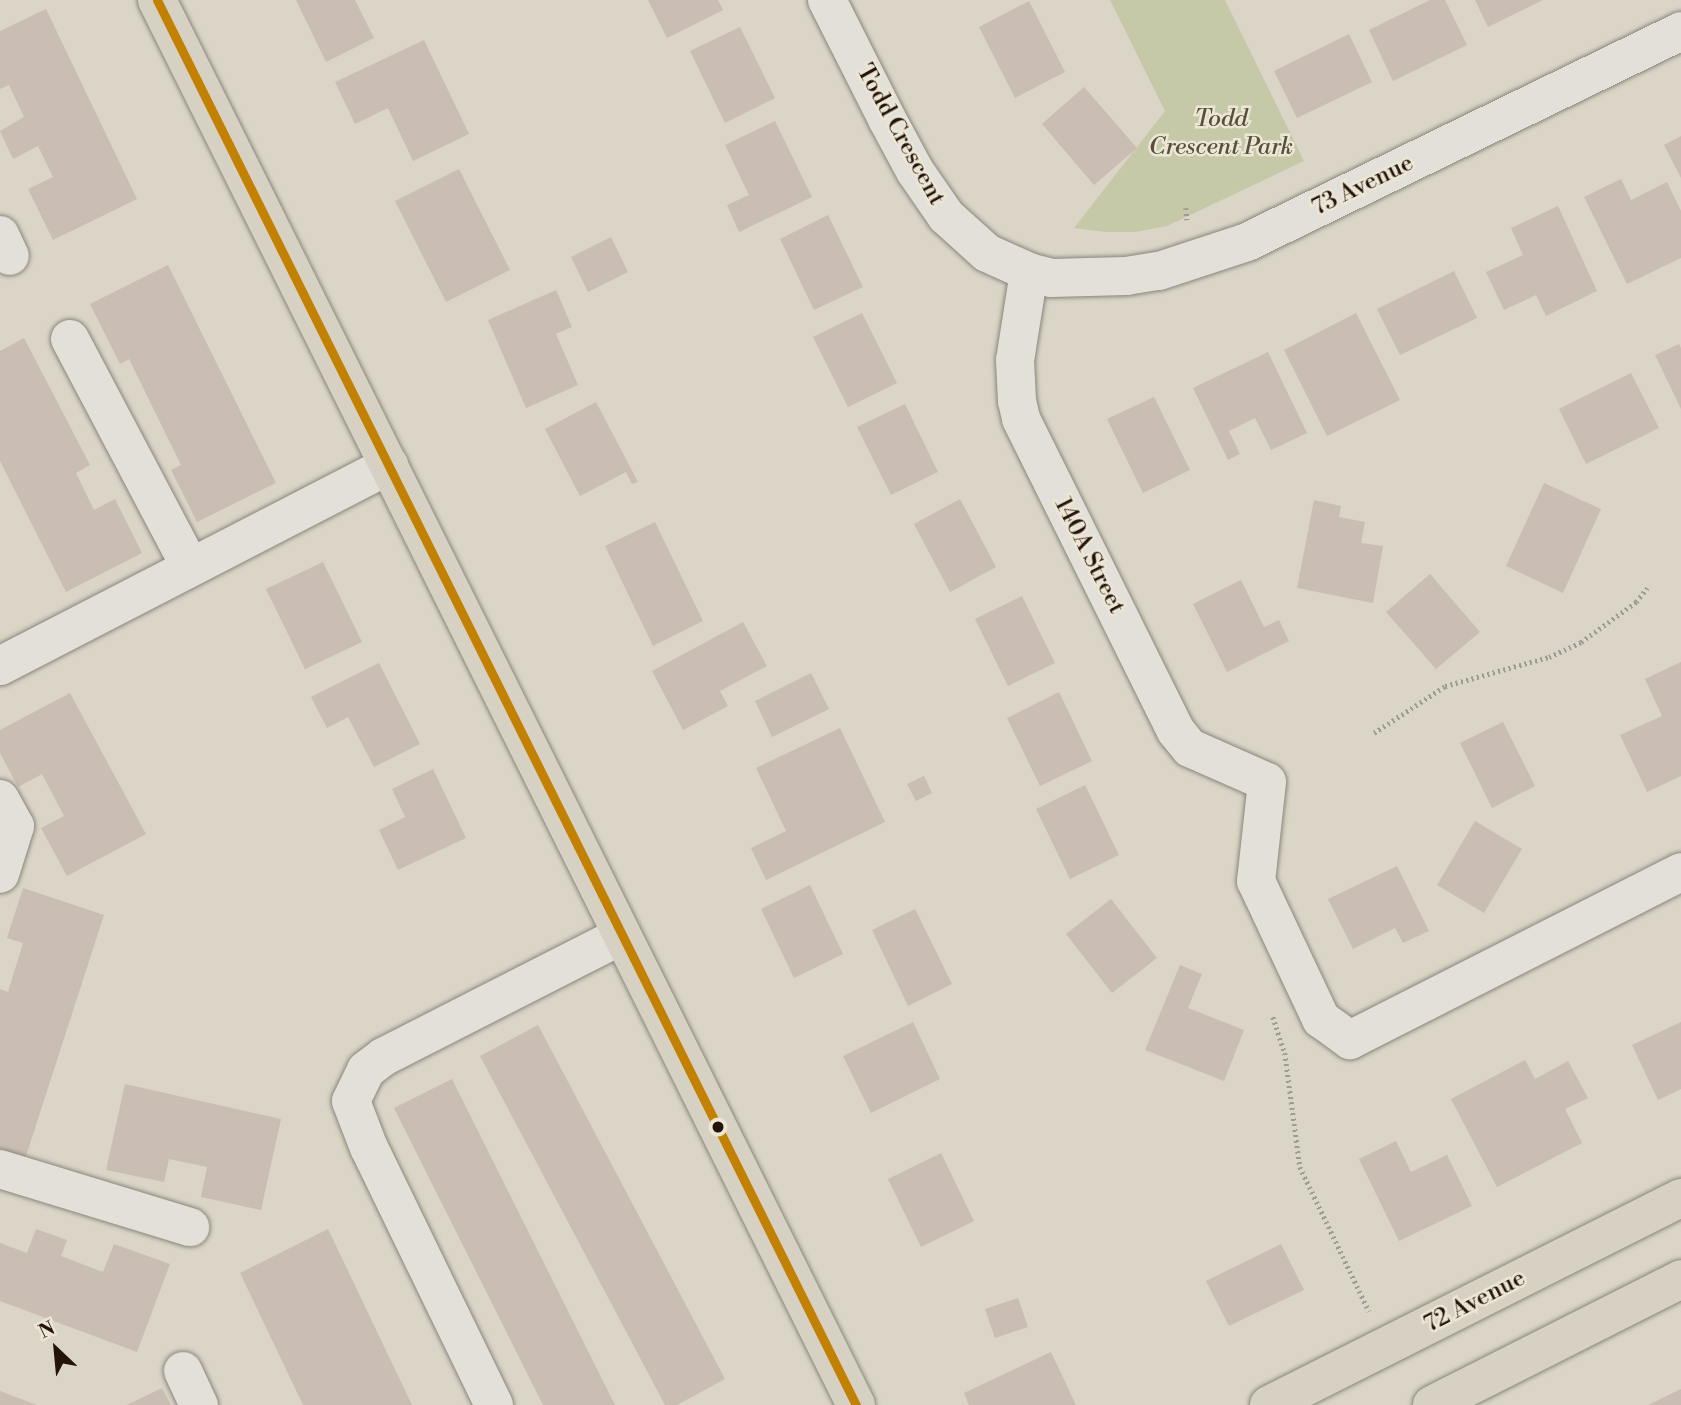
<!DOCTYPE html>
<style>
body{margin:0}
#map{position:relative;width:1681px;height:1405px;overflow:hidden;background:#dad5c6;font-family:"Libre Bodoni",serif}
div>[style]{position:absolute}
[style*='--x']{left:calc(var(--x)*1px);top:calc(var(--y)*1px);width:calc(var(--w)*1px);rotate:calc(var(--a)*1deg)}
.green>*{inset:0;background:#c5c9a8}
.building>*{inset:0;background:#cabdb3}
.path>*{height:4.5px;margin-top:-2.25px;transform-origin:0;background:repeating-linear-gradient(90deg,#9e9b95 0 2px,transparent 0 5.5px)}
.roads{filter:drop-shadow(0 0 2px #8b867d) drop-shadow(0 0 2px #8b867d)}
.minor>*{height:38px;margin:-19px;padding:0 19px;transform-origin:19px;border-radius:19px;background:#e3e0d9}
.major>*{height:38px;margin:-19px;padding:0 19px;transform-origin:19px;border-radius:19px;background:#d7d1c4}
.bus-1>*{height:9px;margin:-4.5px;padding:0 4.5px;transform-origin:4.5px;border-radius:4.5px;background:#c28103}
.dots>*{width:19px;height:19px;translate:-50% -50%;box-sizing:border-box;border:4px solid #ece6d5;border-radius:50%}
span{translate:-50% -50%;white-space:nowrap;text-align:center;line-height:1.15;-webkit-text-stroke:5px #ece6d5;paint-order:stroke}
.park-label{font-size:24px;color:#564f3a;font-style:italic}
.street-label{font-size:24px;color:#23130b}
.north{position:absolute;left:21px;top:1314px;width:70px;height:70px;-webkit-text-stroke:5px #ece6d5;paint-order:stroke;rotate:334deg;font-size:19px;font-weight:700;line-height:28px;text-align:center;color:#23130b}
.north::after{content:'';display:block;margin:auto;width:24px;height:32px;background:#23130b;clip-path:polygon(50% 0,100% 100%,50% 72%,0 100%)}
</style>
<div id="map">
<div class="green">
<div style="clip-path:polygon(1110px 0,1225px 0,1304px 161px,1167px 226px,1136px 232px,1105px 232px,1074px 228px,1165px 111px)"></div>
</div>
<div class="building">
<div style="clip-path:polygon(296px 0,355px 0,374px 38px,326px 62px)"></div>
<div style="clip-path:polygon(648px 0,718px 0,723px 10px,667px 38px)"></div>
<div style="clip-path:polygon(1430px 0,1445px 0,1467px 45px,1393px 81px,1369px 30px)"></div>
<div style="clip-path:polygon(1475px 0,1543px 0,1488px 27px)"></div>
<div style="clip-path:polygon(1029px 1px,1065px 72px,1015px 98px,979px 27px)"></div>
<div style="clip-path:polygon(46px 9px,137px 199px,53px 240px,28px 189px,53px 177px,38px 146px,13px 159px,0 131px,24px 117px,9px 85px,0 89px,0 31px)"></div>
<div style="clip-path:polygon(740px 27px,775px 98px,725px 123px,690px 51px)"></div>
<div style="clip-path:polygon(1349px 34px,1372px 82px,1297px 118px,1274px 71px)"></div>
<div style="clip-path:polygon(424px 40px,469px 134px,413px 161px,388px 108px,355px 124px,335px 82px)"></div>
<div style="clip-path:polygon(1084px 87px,1137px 148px,1094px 185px,1042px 124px)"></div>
<div style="clip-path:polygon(775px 121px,812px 197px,739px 232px,727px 205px,749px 195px,725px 145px)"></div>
<div style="clip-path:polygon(1681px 136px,1681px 178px,1664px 145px)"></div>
<div style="clip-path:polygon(459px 169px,510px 270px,446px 302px,395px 201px)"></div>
<div style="clip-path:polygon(1621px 179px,1631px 200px,1667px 182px,1681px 211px,1681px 258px,1627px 284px,1584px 197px)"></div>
<div style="clip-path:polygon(1558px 206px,1597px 291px,1546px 316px,1536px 295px,1504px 310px,1486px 272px,1523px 255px,1511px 228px)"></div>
<div style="clip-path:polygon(828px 215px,863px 287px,814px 310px,780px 239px)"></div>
<div style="clip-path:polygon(611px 237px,628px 272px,588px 292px,571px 257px)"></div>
<div style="clip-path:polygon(168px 265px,276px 483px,197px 522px,171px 470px,181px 465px,129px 359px,120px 364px,90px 304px)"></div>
<div style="clip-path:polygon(1454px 271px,1477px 318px,1400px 355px,1377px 309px)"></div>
<div style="clip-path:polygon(556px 290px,572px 327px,556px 334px,578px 385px,526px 408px,488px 320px)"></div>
<div style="clip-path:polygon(862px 313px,897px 383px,848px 407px,813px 337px)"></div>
<div style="clip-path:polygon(1356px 313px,1400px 400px,1327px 436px,1284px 350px)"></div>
<div style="clip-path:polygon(24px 338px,90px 465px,76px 473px,94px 510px,115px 499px,142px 553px,66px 592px,0 461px,0 351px)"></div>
<div style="clip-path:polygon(1679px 344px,1681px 348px,1681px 409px,1655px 355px)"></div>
<div style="clip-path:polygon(1268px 352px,1307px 433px,1271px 450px,1255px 418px,1229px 431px,1240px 454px,1228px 460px,1193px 388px)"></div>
<div style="clip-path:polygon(1631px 373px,1659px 428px,1586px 464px,1559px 409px)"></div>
<div style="clip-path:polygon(1154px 397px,1190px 470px,1143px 493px,1107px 419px)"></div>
<div style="clip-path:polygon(596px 402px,638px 482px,632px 484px,626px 472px,580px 496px,545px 429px)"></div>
<div style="clip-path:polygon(905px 404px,938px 472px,891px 495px,857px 427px)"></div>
<div style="clip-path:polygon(1544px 483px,1601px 509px,1563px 593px,1506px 566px)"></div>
<div style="clip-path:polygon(960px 499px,996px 567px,950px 592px,914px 524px)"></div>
<div style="clip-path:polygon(1314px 500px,1341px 506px,1339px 517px,1365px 522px,1361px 543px,1383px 546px,1373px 603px,1297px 588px)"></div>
<div style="clip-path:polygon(655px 522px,703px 621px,653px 646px,605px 546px)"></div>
<div style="clip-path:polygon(323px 562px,362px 642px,305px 669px,266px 589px)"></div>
<div style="clip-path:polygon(1430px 574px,1480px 632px,1436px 669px,1386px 612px)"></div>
<div style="clip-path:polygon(1241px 580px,1264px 627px,1279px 620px,1289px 641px,1227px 672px,1193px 604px)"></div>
<div style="clip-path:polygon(1022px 596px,1055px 663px,1008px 686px,975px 619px)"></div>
<div style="clip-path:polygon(743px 622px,767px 666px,720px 691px,728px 706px,683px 730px,652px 671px)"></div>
<div style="clip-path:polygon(1681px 662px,1681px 776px,1647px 792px,1620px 735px,1662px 716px,1645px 679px)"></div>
<div style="clip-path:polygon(379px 663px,420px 744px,374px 767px,348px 717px,327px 728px,311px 697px)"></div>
<div style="clip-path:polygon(811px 673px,829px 709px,772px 737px,755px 701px)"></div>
<div style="clip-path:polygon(1059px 692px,1092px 761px,1040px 786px,1007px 718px)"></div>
<div style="clip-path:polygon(70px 693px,146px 834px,67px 876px,41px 828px,64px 816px,42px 774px,18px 787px,0 753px,0 730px)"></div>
<div style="clip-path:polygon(1503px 722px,1535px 786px,1492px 808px,1460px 743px)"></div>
<div style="clip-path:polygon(840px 728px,885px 822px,766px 880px,751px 848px,786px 831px,756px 768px)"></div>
<div style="clip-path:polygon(433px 769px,466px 838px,398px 870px,379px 830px,405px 817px,392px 789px)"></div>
<div style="clip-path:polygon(924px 776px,932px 793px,916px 801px,907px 784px)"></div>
<div style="clip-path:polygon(1085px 785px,1119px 855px,1070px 879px,1036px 809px)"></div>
<div style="clip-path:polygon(1475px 821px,1522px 849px,1484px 913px,1437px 885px)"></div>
<div style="clip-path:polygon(1397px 866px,1429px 931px,1403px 943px,1395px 928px,1353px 949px,1328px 899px)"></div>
<div style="clip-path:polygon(810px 885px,843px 954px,794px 978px,761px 909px)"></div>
<div style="clip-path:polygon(23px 888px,104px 915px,25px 1159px,0 1151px,0 989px,8px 992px,23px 943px,7px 938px)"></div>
<div style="clip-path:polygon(1111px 899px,1157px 958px,1112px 993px,1066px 934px)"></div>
<div style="clip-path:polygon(915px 909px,952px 984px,908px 1006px,872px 930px)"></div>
<div style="clip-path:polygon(1180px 965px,1202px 974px,1188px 1008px,1244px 1030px,1224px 1081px,1145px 1050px)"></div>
<div style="clip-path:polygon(913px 1022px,940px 1079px,871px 1113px,843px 1056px)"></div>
<div style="clip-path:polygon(1681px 1022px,1681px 1089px,1658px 1100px,1632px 1045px)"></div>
<div style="clip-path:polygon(538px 1025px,725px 1379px,677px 1405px,665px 1405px,480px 1056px)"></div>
<div style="clip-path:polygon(1525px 1060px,1535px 1079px,1568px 1061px,1588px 1098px,1565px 1109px,1582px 1143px,1497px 1187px,1451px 1099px)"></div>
<div style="clip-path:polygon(452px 1079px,615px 1405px,543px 1405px,394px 1108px)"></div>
<div style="clip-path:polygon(125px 1084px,281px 1119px,261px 1210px,201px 1197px,207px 1167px,169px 1159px,164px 1182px,106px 1170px)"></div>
<div style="clip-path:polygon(1396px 1141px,1411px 1172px,1447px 1155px,1472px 1206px,1399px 1241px,1359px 1159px)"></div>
<div style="clip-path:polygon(941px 1153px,974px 1221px,921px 1247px,888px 1179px)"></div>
<div style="clip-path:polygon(36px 1229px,67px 1240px,61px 1256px,103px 1272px,114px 1244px,170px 1264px,137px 1352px,0 1301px,0 1243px,27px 1253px)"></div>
<div style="clip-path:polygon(328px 1229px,412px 1405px,303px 1405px,240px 1273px)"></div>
<div style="clip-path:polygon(1281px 1244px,1304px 1290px,1229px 1326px,1206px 1281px)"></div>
<div style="clip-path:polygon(1018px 1298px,1028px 1327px,995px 1338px,985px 1309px)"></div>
<div style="clip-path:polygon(1051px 1352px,1076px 1405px,969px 1405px,964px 1393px)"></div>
<div style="clip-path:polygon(162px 1388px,171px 1405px,127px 1405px)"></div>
<div style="clip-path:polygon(1681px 1389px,1681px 1405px,1648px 1405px)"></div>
<div style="clip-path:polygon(0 1391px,37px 1405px,0 1405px)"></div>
</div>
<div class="path">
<div style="--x:1186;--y:208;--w:12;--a:85"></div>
<div style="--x:1374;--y:733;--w:85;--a:-33.5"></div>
<div style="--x:1445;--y:686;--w:108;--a:-15.6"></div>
<div style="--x:1549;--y:657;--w:35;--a:-25"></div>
<div style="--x:1581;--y:642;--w:68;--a:-36"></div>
<div style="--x:1636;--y:602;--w:18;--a:-52"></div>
<div style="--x:1273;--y:1017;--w:38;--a:72"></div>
<div style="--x:1285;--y:1053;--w:115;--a:82.5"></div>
<div style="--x:1300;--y:1167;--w:160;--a:64.4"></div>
</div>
<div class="roads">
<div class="minor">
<div style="--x:827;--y:0;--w:133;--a:63.2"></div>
<div style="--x:887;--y:119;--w:59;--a:61.7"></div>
<div style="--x:915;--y:171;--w:55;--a:55.4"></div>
<div style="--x:946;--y:216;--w:55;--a:42.1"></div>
<div style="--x:987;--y:253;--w:46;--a:24.3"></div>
<div style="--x:1029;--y:272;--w:23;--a:15"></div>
<div style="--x:1051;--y:278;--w:75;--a:-1.5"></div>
<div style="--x:1126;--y:276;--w:33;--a:-9"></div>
<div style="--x:1159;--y:271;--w:93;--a:-18.2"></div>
<div style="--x:1247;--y:242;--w:483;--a:-25.9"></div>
<div style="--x:0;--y:235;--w:23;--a:65"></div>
<div style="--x:1029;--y:272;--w:89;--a:99"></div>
<div style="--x:1015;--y:360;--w:41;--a:87.2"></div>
<div style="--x:1017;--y:401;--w:18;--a:77"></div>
<div style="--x:1021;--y:419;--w:348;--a:63.6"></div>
<div style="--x:1176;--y:731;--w:22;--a:51"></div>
<div style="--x:1190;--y:748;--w:84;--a:23.8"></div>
<div style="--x:1267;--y:782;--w:100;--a:96.3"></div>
<div style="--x:1256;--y:881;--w:153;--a:64.8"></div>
<div style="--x:1321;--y:1019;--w:36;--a:36"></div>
<div style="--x:1350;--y:1040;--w:371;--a:-26.9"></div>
<div style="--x:70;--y:339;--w:258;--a:62.2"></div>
<div style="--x:0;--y:666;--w:438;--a:-27.3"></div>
<div style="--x:0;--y:799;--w:31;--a:61"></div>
<div style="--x:15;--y:826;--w:50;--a:107.4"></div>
<div style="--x:0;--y:1169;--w:199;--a:17"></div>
<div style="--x:183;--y:1371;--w:38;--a:65"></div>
<div style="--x:494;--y:1405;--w:286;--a:-115.9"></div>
<div style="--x:369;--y:1148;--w:50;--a:-111"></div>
<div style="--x:351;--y:1101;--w:34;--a:-64"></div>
<div style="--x:366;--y:1070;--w:21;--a:-37"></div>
<div style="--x:383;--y:1057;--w:268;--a:-27"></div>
</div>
<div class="major">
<div style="--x:157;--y:0;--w:1569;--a:63.55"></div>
<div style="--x:1269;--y:1405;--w:461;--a:-26.7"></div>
<div style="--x:1432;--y:1405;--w:279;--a:-26.8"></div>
</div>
</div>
<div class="bus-1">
<div style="--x:157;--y:0;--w:1569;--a:63.55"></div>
</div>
<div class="dots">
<div style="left:718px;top:1127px;background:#23130b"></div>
</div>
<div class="park-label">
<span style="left:1221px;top:134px">Todd<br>Crescent Park</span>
</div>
<div class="street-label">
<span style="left:900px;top:135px;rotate:61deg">Todd Crescent</span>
<span style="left:1363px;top:186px;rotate:-26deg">73 Avenue</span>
<span style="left:1089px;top:556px;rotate:63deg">140A Street</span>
<span style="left:1475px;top:1302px;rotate:-27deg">72 Avenue</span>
</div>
<div class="north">N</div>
</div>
